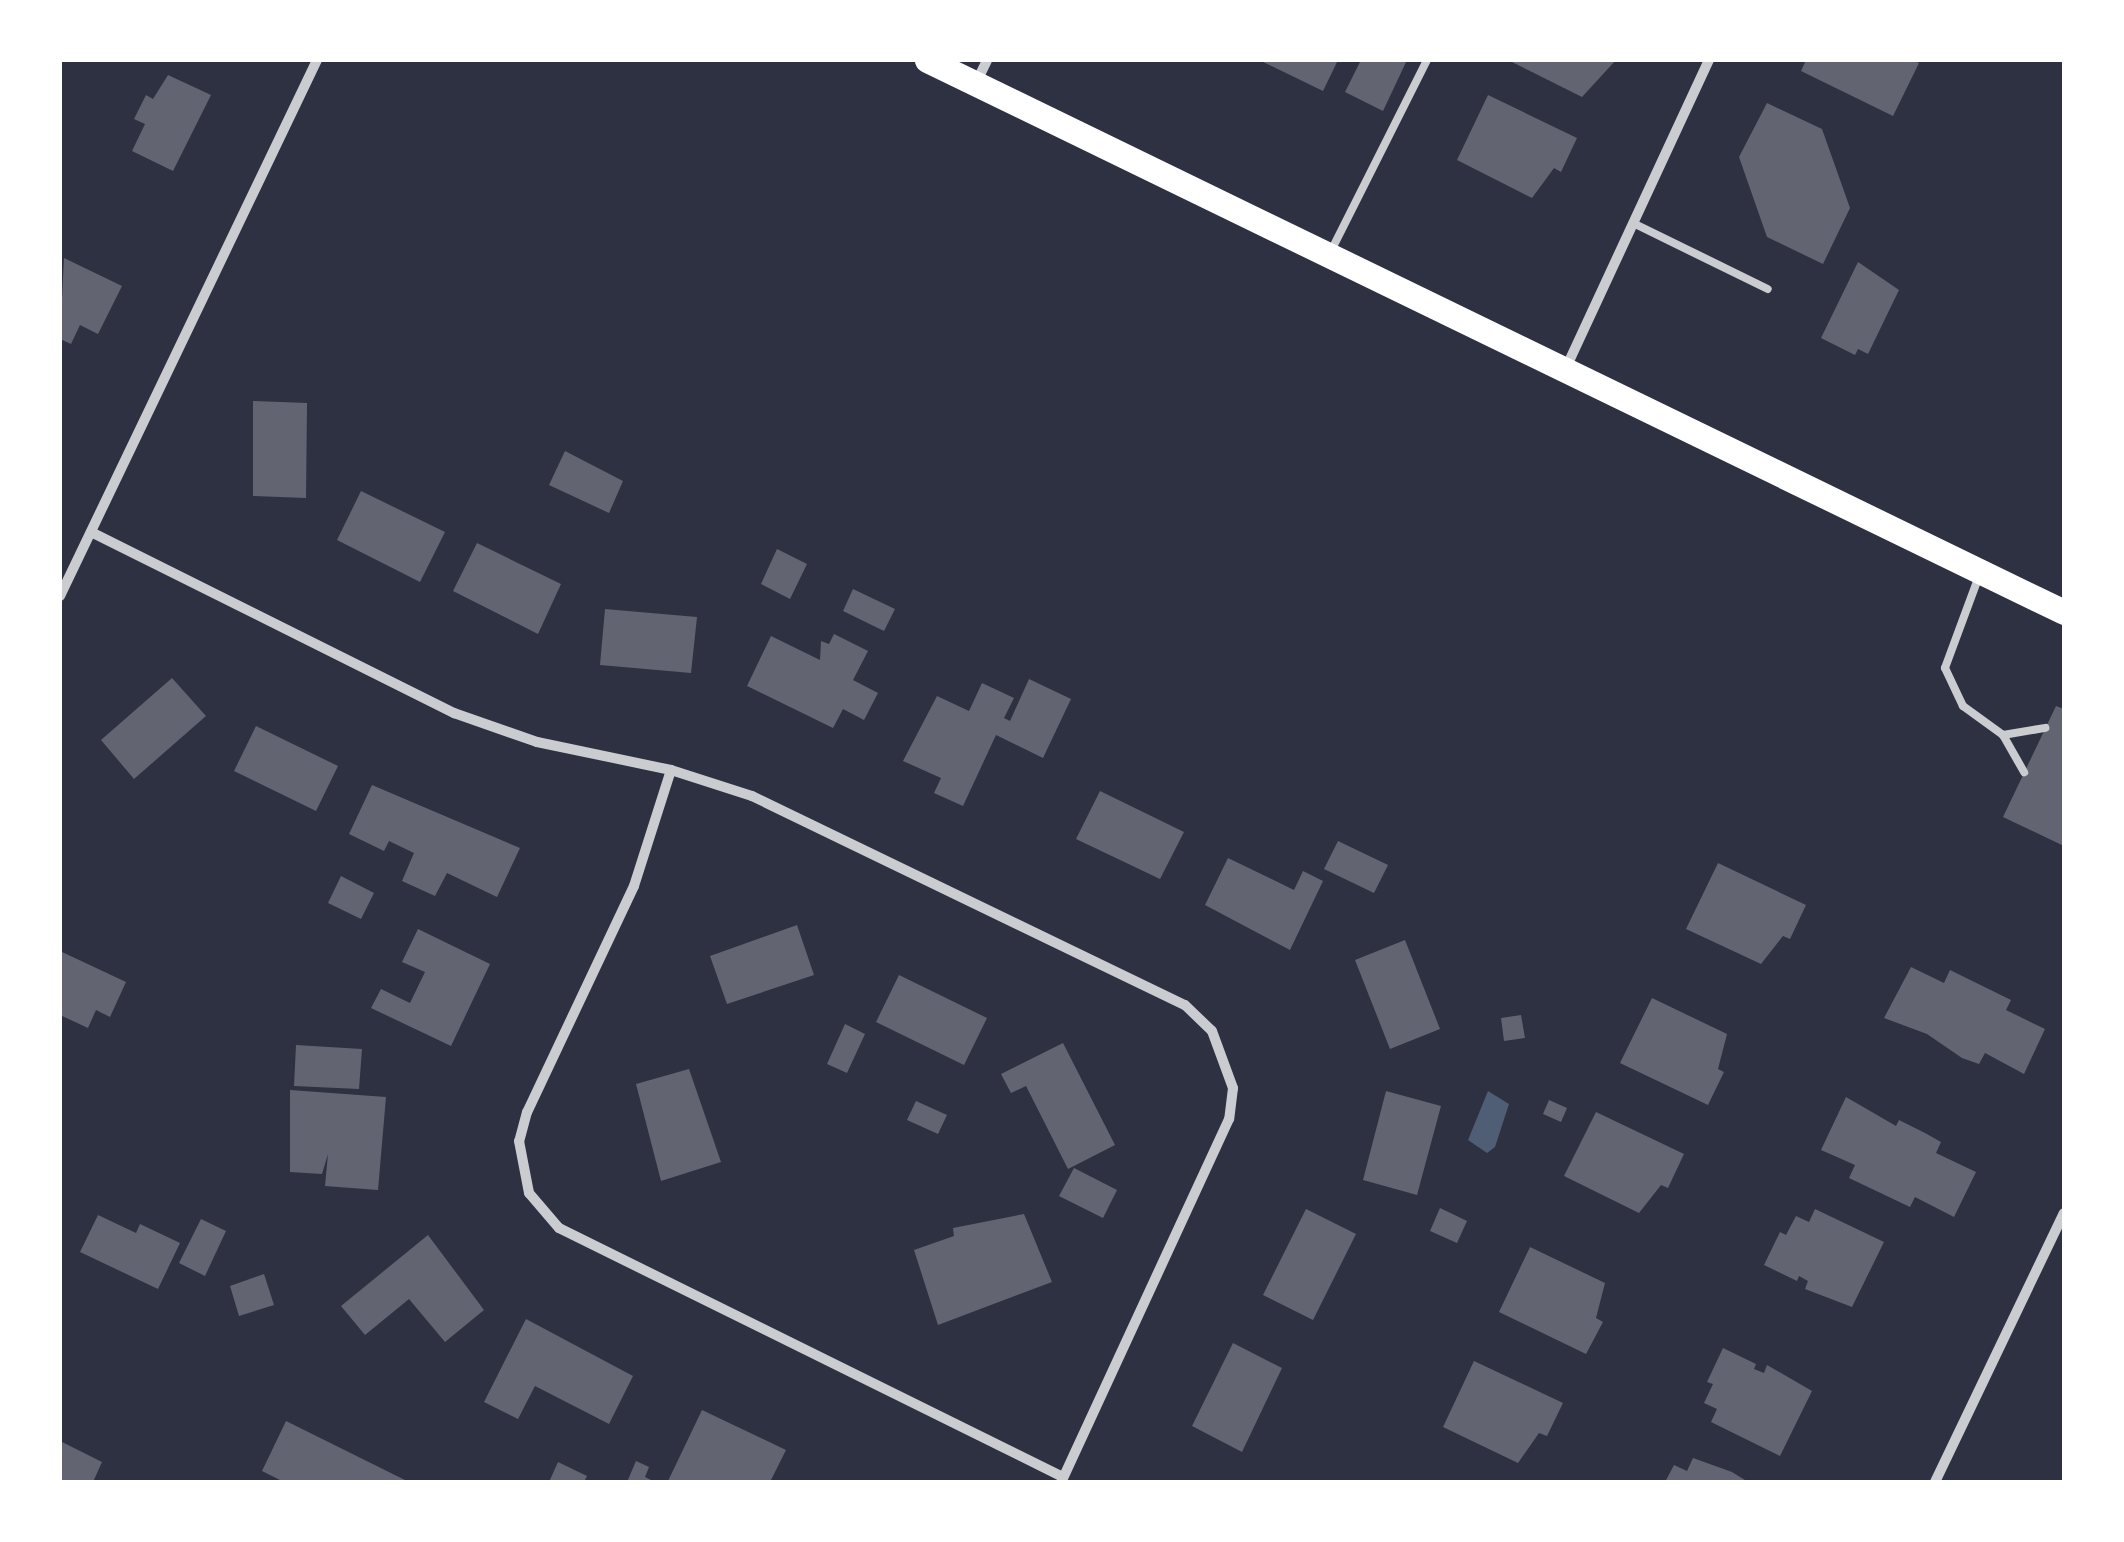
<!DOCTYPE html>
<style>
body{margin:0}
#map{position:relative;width:2124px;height:1542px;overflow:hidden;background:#2d3142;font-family:"Nunito Sans",sans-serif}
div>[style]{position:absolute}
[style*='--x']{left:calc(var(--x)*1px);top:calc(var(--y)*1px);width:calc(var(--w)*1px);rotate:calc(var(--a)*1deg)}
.water>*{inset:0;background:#4f5d75}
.building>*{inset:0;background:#626471}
.service>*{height:8px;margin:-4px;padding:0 4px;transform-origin:4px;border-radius:4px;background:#caccd0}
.minor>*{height:10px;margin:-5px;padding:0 5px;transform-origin:5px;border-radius:5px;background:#caccd0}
.primary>*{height:25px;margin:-12.5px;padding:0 12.5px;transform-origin:12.5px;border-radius:12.5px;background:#fff}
span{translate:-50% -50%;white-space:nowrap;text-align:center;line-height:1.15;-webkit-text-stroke:8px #fff;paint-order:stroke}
.frame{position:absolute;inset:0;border:62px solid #fff;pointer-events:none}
</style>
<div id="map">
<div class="water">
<div style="clip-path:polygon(1488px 1091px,1509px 1104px,1495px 1147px,1487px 1153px,1468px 1140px)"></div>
</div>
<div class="building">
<div style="clip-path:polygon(1259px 60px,1338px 60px,1323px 91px)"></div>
<div style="clip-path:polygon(1361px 60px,1407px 60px,1383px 111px,1345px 92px)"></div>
<div style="clip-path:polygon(1508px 60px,1616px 60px,1582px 97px)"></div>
<div style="clip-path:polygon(1806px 60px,1913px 60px,1919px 63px,1893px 116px,1801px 71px)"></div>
<div style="clip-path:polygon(168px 75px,211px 95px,173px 171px,132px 151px,145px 124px,134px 119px,146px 95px,153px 99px)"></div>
<div style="clip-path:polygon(1488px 95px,1577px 138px,1561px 172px,1554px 168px,1532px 198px,1457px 160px)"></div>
<div style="clip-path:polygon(1767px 103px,1822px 129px,1850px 208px,1823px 264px,1767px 237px,1739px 157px)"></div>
<div style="clip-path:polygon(64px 258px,122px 286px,98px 334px,80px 325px,71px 344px,60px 339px)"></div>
<div style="clip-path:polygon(1858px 262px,1899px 290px,1868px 354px,1858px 349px,1855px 355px,1821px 338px)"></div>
<div style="clip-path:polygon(253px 401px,307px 403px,306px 498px,253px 496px)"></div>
<div style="clip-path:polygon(565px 451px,623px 481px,609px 513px,549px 485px)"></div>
<div style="clip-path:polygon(361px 491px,445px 532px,420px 582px,337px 540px)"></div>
<div style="clip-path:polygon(477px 543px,561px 584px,538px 634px,453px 591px)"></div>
<div style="clip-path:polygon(777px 549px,807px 564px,790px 599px,761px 584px)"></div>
<div style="clip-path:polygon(853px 589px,895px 609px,884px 631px,843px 611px)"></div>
<div style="clip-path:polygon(605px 609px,697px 617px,691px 673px,600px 665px)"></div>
<div style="clip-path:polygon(834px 634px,868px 651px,853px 680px,878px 693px,864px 720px,843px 709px,833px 728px,747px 686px,771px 636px,820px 660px,821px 641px,829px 644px)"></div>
<div style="clip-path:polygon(172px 678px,206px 716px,134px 779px,101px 740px)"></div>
<div style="clip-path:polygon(1029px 679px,1071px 699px,1043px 758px,996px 735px,963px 806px,934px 793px,941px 778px,903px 761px,937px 696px,969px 711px,982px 683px,1014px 698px,1004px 718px,1010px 721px)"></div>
<div style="clip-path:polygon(2056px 706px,2064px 709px,2064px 846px,2003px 817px)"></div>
<div style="clip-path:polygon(256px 726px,338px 766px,316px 811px,234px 771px)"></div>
<div style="clip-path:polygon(372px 785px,520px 848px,497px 897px,447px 873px,435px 896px,402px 881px,414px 853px,389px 841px,384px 851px,349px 834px)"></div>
<div style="clip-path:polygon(1100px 791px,1184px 832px,1160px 879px,1076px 839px)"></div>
<div style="clip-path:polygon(1338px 841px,1388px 865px,1374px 893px,1324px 869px)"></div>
<div style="clip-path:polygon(1228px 858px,1294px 890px,1303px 871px,1323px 881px,1290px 950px,1205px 905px)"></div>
<div style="clip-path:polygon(1718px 863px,1806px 905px,1790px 939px,1783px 936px,1761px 964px,1686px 929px)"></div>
<div style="clip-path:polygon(341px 876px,374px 893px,361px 919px,328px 903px)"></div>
<div style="clip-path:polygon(797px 925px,814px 975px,727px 1004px,710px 956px)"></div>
<div style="clip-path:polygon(418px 929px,490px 964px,451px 1046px,371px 1008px,381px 989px,410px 1003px,425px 972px,402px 962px)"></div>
<div style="clip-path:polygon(1405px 940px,1440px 1029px,1390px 1049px,1355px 960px)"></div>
<div style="clip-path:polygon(60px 951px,126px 982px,110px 1017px,96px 1010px,88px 1028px,60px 1015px)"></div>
<div style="clip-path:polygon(1911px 967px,1944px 983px,1950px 970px,2011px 1000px,2006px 1010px,2045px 1029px,2024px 1074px,1985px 1053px,1979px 1064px,1962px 1058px,1927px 1034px,1884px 1018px)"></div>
<div style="clip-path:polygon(899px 975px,987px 1018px,964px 1065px,876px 1022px)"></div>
<div style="clip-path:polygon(1652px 998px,1727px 1034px,1718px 1069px,1724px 1072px,1708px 1105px,1620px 1063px)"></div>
<div style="clip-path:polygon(1521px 1015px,1525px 1038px,1504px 1041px,1501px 1018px)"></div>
<div style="clip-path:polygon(845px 1024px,865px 1034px,847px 1073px,827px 1064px)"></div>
<div style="clip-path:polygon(1063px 1043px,1115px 1145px,1068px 1169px,1026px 1086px,1011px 1093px,1001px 1074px)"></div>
<div style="clip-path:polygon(296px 1045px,362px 1049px,359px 1089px,294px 1086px)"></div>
<div style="clip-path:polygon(689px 1069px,721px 1162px,661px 1181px,636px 1084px)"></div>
<div style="clip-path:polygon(290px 1090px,386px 1097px,378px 1190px,325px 1186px,328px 1154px,322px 1174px,290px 1172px)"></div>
<div style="clip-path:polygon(1386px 1091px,1441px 1106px,1417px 1195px,1363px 1180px)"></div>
<div style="clip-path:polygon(1846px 1097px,1896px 1126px,1899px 1120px,1925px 1133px,1941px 1142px,1936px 1153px,1976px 1172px,1954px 1217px,1915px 1197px,1910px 1207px,1849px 1178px,1855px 1165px,1821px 1150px)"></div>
<div style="clip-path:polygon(1549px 1100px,1567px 1108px,1561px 1122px,1543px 1114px)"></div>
<div style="clip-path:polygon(916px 1101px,947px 1115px,938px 1134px,907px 1120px)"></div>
<div style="clip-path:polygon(1596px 1112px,1684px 1154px,1668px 1188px,1661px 1185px,1639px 1213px,1564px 1176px)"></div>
<div style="clip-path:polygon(1074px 1168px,1117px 1190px,1103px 1218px,1059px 1196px)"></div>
<div style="clip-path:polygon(1440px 1208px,1467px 1221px,1457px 1243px,1430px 1231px)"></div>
<div style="clip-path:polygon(1306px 1209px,1356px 1234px,1313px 1320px,1263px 1295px)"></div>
<div style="clip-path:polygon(1815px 1209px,1884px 1242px,1852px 1307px,1805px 1289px,1808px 1281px,1799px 1276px,1797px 1281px,1764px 1265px,1780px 1232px,1786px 1235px,1796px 1216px,1809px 1222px)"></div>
<div style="clip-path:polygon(1024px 1214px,1052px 1282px,938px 1325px,914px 1250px,954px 1236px,953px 1228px)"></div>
<div style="clip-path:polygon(98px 1215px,136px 1233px,140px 1224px,180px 1243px,158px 1289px,80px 1252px)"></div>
<div style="clip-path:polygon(201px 1219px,226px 1231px,205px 1276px,179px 1263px)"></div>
<div style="clip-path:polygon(428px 1235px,484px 1310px,445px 1342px,409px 1299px,365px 1335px,341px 1306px)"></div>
<div style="clip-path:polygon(1530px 1247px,1605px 1283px,1596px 1318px,1603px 1322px,1586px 1354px,1499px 1312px)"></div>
<div style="clip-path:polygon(264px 1274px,274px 1305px,239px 1316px,230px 1286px)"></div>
<div style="clip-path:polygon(526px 1319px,633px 1376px,609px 1424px,535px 1386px,518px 1419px,484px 1402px)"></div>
<div style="clip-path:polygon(1233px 1343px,1282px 1368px,1242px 1452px,1192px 1426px)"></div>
<div style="clip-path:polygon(1723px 1348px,1756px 1364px,1754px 1369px,1764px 1373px,1767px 1365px,1812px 1391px,1780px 1456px,1711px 1422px,1717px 1409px,1704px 1403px,1713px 1384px,1707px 1382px)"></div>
<div style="clip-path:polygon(1474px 1361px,1563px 1403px,1547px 1436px,1539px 1433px,1518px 1463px,1443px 1427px)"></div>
<div style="clip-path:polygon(702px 1410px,786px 1450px,770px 1482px,668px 1481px)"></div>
<div style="clip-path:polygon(286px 1421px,409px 1482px,284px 1482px,262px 1471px)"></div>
<div style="clip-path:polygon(60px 1441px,102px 1462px,93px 1482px,60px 1482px)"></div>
<div style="clip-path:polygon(1693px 1458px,1732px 1472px,1748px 1482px,1665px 1482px,1674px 1465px,1687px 1471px)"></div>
<div style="clip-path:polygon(636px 1461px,649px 1467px,645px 1477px,655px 1482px,627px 1482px)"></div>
<div style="clip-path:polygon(558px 1462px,587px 1476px,584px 1482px,549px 1482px)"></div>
</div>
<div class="service">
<div style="--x:1633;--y:223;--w:150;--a:26.1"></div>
<div style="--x:1331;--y:251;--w:214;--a:-63.3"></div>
<div style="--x:1979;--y:576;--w:98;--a:110.3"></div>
<div style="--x:1945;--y:668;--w:42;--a:64.7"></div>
<div style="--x:1963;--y:706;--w:49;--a:35.9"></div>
<div style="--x:2003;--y:735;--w:43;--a:-9.5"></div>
<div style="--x:2003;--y:735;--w:43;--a:60.4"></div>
</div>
<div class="minor">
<div style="--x:976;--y:83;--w:25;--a:-64"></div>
<div style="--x:1565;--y:370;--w:342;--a:-65.1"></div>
<div style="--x:91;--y:532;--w:406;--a:26.5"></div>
<div style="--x:454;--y:713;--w:88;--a:19.3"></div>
<div style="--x:537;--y:742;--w:137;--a:11.8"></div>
<div style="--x:671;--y:770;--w:85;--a:17.8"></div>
<div style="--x:752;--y:796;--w:481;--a:25.8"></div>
<div style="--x:1185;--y:1005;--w:37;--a:44"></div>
<div style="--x:1212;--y:1031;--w:61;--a:69.8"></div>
<div style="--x:1233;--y:1088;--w:31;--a:97"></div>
<div style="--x:1229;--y:1119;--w:400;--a:114.8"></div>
<div style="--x:60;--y:596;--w:594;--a:-64.38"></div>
<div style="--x:671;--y:770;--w:122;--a:107.7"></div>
<div style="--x:634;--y:886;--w:250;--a:115.3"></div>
<div style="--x:527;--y:1112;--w:30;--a:105"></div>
<div style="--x:519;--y:1141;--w:53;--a:79.1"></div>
<div style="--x:529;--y:1193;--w:46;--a:49.4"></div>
<div style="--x:559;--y:1228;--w:562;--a:26.29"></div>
<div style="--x:1935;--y:1482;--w:298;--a:-64.4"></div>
</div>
<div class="primary">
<div style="--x:927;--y:60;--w:1264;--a:25.9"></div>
</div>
<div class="frame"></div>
</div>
